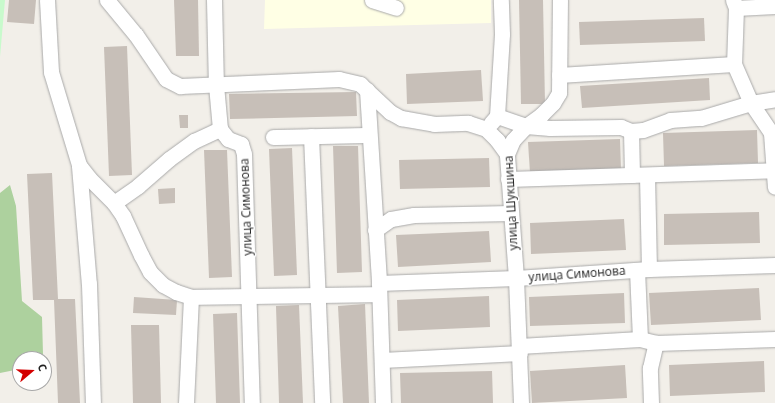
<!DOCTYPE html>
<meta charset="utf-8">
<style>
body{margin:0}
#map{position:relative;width:775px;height:403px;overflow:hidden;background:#f2efe9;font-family:"Open Sans",sans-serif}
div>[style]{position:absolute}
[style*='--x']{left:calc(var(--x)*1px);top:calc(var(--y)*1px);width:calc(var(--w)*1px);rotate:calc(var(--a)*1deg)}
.education>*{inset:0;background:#ffffe5}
.forest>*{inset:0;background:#add19e}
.park>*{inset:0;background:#c8facc}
.building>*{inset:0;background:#c7bfb8}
.roads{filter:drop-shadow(0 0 1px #a9a9a9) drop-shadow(0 0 1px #a9a9a9)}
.minor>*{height:15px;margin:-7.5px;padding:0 7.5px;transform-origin:7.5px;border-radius:7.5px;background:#fff}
span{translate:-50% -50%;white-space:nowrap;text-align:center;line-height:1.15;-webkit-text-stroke:3px #fff;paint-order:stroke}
.street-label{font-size:12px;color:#222}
.north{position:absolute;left:12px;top:351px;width:40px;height:40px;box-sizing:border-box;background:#fff;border:1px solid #a7a7a7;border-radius:50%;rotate:71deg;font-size:11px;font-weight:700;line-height:16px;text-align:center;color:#222}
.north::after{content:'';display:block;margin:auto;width:14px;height:18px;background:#d40000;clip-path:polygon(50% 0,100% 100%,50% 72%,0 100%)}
</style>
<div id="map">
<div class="education">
<div style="clip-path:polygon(265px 0,491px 0,491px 23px,264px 29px)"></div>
</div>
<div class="forest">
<div style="clip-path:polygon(10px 185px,16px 206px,22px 301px,42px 317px,43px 354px,36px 359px,20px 359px,20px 369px,0 373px,0 193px)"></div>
</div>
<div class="park">
<div style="clip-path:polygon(0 0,5px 0,0 57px)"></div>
</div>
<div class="building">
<div style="clip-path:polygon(9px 0,36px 0,34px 24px,7px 22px)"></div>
<div style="clip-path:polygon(174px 0,198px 0,199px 56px,176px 56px)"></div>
<div style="clip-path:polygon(519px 0,543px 0,545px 104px,521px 104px)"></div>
<div style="clip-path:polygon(704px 18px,705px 41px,580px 45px,579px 22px)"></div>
<div style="clip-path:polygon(127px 46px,132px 175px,109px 176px,104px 47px)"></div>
<div style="clip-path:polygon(481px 70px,483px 101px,407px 104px,406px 74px)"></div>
<div style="clip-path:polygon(709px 78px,710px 100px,582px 108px,580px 86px)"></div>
<div style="clip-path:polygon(356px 92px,357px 116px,230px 119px,229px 94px)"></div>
<div style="clip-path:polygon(179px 115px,188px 115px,188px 128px,180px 128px)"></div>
<div style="clip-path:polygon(757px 130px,758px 163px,664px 166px,663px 133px)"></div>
<div style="clip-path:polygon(620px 139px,621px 170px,530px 173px,528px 142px)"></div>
<div style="clip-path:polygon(333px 146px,358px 146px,362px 272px,337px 273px)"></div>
<div style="clip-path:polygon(292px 148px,297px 275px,274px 276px,269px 149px)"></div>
<div style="clip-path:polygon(204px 150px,227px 150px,232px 277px,209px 278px)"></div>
<div style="clip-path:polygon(489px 158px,490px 187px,400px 189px,399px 160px)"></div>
<div style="clip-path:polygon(52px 173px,58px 299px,75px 299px,80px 403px,58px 403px,54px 300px,33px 300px,27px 174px)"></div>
<div style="clip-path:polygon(175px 188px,175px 203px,159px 204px,158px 189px)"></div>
<div style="clip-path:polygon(759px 212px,760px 243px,664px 245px,664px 214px)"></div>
<div style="clip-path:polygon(624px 219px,626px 250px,531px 254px,530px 223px)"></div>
<div style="clip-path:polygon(489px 231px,491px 262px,398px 267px,396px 235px)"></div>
<div style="clip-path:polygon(759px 288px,761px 320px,651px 325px,649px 293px)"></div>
<div style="clip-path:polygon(624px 293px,625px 323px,530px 326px,529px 297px)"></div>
<div style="clip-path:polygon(489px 296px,490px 327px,398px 331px,397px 300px)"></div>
<div style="clip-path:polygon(134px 297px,177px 300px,176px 315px,133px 313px)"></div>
<div style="clip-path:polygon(365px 304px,369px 403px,343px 403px,338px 306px)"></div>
<div style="clip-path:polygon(299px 305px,303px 403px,279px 403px,276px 306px)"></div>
<div style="clip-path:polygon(237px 313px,240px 403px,216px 403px,213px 314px)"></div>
<div style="clip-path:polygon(131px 325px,159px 325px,161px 403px,133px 403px)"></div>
<div style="clip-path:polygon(764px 361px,765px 392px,670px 396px,669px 365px)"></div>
<div style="clip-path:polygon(625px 365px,627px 398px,532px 403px,530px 371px)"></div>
<div style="clip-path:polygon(492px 371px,493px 403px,401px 403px,400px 373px)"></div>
</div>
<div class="roads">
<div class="minor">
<div style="--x:47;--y:0;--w:72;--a:86.8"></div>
<div style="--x:51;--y:72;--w:97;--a:73.2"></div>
<div style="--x:79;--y:165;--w:16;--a:52"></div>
<div style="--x:89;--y:178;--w:35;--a:45"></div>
<div style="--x:114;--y:203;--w:16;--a:55"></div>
<div style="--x:123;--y:216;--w:43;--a:65.2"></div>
<div style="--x:141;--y:255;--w:19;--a:62"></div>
<div style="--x:150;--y:272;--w:18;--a:45"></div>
<div style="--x:163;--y:285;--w:15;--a:28"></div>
<div style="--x:176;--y:292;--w:16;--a:18"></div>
<div style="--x:191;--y:297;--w:188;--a:-0.9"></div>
<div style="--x:107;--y:0;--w:45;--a:50.4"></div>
<div style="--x:136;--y:35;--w:53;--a:55.7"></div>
<div style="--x:166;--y:79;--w:16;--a:27"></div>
<div style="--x:180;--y:86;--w:159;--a:-2.5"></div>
<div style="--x:339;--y:79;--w:22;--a:13"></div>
<div style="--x:360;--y:84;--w:41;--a:43"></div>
<div style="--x:390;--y:112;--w:13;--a:29"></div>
<div style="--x:401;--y:118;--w:34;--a:10"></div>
<div style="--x:434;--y:124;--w:34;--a:-2"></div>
<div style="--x:468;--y:123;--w:19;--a:18"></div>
<div style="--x:486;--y:129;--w:16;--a:45"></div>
<div style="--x:497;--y:140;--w:17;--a:54"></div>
<div style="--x:214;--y:0;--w:85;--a:88.7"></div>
<div style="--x:216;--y:85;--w:44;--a:84.8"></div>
<div style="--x:220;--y:129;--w:13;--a:51"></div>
<div style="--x:228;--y:139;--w:14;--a:21"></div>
<div style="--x:241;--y:144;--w:10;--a:73"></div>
<div style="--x:244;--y:154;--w:249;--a:88.2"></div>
<div style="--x:372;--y:0;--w:25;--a:18"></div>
<div style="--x:733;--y:0;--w:9;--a:69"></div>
<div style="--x:736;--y:8;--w:56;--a:92"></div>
<div style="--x:734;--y:64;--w:43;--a:66.4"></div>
<div style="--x:751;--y:103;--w:36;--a:56"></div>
<div style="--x:771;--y:133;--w:54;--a:85.8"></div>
<div style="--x:736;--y:8;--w:39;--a:-3"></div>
<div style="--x:559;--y:75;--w:175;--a:-3.6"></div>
<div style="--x:367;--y:90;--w:193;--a:86.4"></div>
<div style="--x:379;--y:283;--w:120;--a:88.1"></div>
<div style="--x:497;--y:116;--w:31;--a:19"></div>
<div style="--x:526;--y:126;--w:24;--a:5"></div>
<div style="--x:550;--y:128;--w:71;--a:-0.8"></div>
<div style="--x:621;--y:127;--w:11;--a:22"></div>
<div style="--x:631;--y:131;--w:44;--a:88.7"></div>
<div style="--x:491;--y:123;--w:9;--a:-49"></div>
<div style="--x:497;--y:116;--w:82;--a:-86.5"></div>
<div style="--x:502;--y:34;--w:34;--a:-92"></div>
<div style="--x:631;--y:131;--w:12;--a:-5"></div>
<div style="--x:643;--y:130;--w:29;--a:-20"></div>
<div style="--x:670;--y:120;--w:31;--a:-4"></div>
<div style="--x:701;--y:118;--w:52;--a:-16.7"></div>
<div style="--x:751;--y:103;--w:24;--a:-9"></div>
<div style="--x:311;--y:136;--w:267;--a:87.6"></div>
<div style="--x:273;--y:137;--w:96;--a:-1.2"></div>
<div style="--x:79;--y:166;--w:118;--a:85.2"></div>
<div style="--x:89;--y:284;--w:119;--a:88.1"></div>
<div style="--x:647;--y:175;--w:94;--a:88.8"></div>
<div style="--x:508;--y:179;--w:266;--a:-1.9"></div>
<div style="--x:114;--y:203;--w:29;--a:-35"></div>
<div style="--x:138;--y:186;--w:41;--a:-41.1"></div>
<div style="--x:169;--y:159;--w:31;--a:-36"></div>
<div style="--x:194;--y:141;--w:29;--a:-25"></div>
<div style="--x:375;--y:230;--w:19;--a:-35"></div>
<div style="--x:391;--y:219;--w:23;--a:-10"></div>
<div style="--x:414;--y:215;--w:97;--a:-1.2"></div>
<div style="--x:637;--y:270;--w:69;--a:87.5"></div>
<div style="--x:379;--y:283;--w:137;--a:-2.1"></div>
<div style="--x:516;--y:278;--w:133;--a:-3.9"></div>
<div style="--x:649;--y:269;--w:126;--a:-1.8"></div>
<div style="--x:519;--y:346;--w:121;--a:-3.3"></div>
<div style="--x:640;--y:339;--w:16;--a:14"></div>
<div style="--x:656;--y:343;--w:119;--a:-1.9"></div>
<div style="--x:382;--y:360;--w:138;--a:-2.9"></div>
<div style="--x:186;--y:403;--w:106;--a:-87.3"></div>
<div style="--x:521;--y:403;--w:125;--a:-92.3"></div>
<div style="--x:516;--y:278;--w:124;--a:-94.2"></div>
<div style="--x:507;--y:154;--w:15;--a:-67"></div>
<div style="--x:513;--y:140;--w:19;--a:-47"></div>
<div style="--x:526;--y:126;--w:19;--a:-36"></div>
<div style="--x:541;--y:115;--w:17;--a:-45"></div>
<div style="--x:553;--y:103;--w:12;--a:-59"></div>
<div style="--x:559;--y:93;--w:93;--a:-89.4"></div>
<div style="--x:651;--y:403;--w:35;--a:-92"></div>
<div style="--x:650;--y:368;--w:26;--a:-77"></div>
</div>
</div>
<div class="street-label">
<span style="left:511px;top:203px;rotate:-93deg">улица Шукшина</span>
<span style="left:246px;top:207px;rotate:-92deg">улица Симонова</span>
<span style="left:577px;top:274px;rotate:-4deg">улица Симонова</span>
</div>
<div class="north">С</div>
</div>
